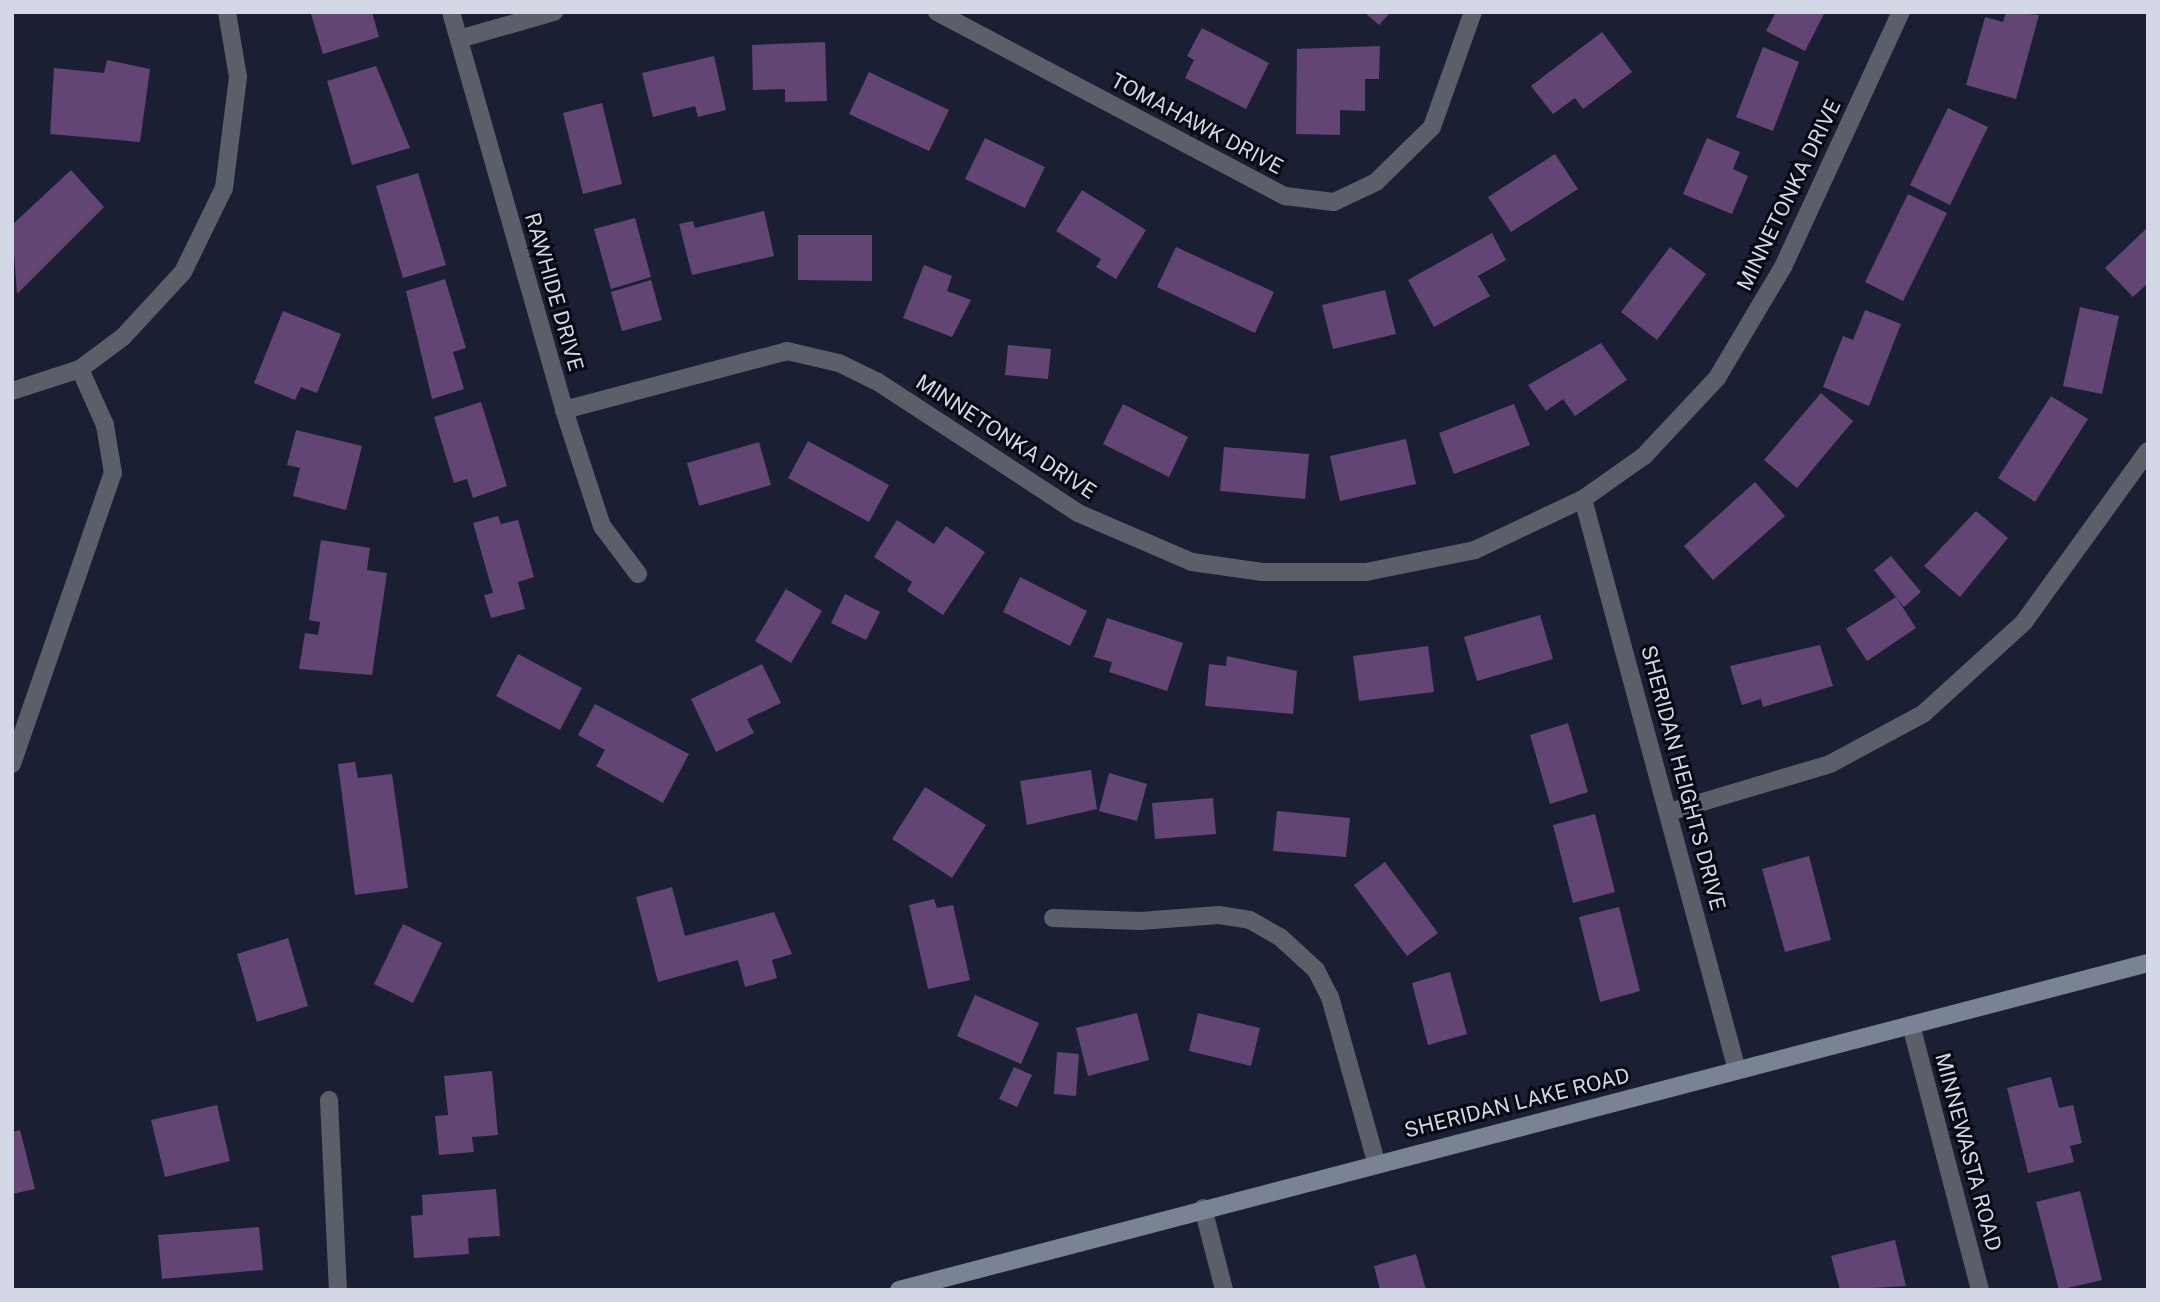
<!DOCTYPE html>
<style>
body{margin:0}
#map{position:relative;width:2160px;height:1302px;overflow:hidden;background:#1b1f34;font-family:"Public Sans",sans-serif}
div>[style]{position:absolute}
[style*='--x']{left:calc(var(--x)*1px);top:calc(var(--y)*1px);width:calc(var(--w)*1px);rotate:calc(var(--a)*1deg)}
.building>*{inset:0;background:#624475}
.minor>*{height:18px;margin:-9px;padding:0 9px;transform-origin:9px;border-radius:9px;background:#5a5f6a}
.tertiary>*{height:18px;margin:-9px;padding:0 9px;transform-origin:9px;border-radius:9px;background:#5a5f6a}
.secondary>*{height:18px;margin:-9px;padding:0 9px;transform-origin:9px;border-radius:9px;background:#7a8394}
span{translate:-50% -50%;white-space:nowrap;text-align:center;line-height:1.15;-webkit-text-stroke:6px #080a13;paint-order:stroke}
.street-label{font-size:21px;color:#d3d7e6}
.frame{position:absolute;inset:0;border:14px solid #d3d7e6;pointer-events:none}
</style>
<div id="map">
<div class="building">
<div style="clip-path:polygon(316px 12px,372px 12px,379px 37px,323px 54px,311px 14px)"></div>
<div style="clip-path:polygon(1364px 12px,1391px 12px,1379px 25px)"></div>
<div style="clip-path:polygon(1776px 12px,1825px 12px,1805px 51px,1766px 31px)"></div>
<div style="clip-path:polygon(2006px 12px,2039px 15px,2016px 99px,1966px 85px,1985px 17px,2003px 22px)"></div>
<div style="clip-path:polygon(1202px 28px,1269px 63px,1246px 109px,1185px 78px,1194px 60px,1187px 56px)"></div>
<div style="clip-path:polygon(1602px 32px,1632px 72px,1583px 109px,1575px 98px,1553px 114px,1531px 86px)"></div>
<div style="clip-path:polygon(825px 42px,827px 101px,785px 102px,785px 89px,753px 90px,752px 45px)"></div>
<div style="clip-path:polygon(1380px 46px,1379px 79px,1365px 79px,1365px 111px,1340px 110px,1340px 135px,1296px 134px,1297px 49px)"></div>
<div style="clip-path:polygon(1763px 47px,1799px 62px,1773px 131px,1736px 117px)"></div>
<div style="clip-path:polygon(714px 56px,726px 110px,698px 117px,695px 106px,653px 117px,642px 73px)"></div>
<div style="clip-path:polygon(107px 60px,150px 69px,140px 142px,50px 134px,54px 68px,104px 73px)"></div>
<div style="clip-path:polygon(376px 66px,410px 148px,352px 165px,327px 81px)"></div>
<div style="clip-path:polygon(869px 72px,949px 110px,929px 151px,849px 114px)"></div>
<div style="clip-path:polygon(602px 103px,622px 184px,583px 194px,563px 113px)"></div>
<div style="clip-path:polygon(1948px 108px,1988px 127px,1950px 205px,1910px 185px)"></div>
<div style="clip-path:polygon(985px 138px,1045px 167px,1025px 208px,965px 179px)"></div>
<div style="clip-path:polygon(1707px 138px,1740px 152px,1733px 169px,1748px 176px,1732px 214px,1683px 194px)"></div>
<div style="clip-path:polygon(1555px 154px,1578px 189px,1511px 232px,1488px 197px)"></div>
<div style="clip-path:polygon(71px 170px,104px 207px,17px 294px,12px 225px)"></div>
<div style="clip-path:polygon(418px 173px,446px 265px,403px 278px,376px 186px)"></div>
<div style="clip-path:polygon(1082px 190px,1146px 230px,1116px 279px,1096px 267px,1101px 259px,1056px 231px)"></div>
<div style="clip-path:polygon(1908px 194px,1947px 213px,1903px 301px,1865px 282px)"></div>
<div style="clip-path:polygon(764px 211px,774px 256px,692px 275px,679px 224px,693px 221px,695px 228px)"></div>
<div style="clip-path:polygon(635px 218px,651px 277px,611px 289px,594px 229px)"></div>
<div style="clip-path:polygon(2148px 227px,2148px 283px,2133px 297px,2105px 268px)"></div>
<div style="clip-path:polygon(1492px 233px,1506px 260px,1478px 276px,1490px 296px,1434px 327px,1408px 280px)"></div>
<div style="clip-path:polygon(798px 235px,872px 235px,872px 281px,798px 280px)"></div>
<div style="clip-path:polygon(1176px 247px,1274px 292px,1255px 333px,1157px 287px)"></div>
<div style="clip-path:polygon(1670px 247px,1706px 274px,1657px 340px,1621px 312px)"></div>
<div style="clip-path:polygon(924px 265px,952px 276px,947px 291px,971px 300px,952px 337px,903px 318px)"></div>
<div style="clip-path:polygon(445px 279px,466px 348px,453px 352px,464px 389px,432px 399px,406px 291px)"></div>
<div style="clip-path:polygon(651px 280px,662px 320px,622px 331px,611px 292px)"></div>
<div style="clip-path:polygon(1385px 290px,1396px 334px,1333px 349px,1322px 305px)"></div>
<div style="clip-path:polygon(2080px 307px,2119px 316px,2102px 394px,2063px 386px)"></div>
<div style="clip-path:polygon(1865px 310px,1901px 324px,1869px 406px,1823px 387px,1843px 336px,1853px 340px)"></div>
<div style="clip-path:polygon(283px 311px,341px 334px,317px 393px,301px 387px,295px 400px,254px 383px)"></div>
<div style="clip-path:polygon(1601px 343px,1627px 380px,1575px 416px,1563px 399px,1546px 411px,1528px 385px)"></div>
<div style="clip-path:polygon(1008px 345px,1051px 349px,1048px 379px,1005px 375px)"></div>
<div style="clip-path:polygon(1821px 393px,1853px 421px,1797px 488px,1764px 460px)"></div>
<div style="clip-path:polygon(2051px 396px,2088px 419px,2035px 502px,1998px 478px)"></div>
<div style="clip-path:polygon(481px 402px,507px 486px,473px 498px,467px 479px,454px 483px,434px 417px)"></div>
<div style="clip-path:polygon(1123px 404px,1188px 437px,1169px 477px,1103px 444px)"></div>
<div style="clip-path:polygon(1514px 404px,1530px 445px,1454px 474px,1439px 433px)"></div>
<div style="clip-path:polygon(296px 430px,362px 446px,346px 510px,293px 496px,300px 468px,287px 465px)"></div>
<div style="clip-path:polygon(1406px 439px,1416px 484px,1340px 501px,1330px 456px)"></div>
<div style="clip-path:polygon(808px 441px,889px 485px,869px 522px,788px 478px)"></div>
<div style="clip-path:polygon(759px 442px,771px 485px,699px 506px,687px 463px)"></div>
<div style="clip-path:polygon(1224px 447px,1309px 454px,1305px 499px,1220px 491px)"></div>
<div style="clip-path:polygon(1755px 482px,1785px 516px,1713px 580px,1684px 546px)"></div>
<div style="clip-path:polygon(1976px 511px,2008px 538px,1960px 597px,1924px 566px)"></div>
<div style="clip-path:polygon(498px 516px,501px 524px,518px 520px,534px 577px,518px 582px,525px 609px,491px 618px,484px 595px,493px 593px,473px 523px)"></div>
<div style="clip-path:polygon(897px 520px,934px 544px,946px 526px,985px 552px,943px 615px,907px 591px,912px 582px,874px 557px)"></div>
<div style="clip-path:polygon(321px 540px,370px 548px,367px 570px,387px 573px,372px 675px,299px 669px,305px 633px,318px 635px,320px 622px,309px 620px)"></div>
<div style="clip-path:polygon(1891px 556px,1921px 592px,1904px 607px,1874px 570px)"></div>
<div style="clip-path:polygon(1020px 577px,1087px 611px,1070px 646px,1003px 612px)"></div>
<div style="clip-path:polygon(786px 589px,822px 611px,791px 663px,755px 641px)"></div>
<div style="clip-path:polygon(845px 594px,880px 612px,866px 640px,831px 623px)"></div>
<div style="clip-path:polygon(1896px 597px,1916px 628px,1867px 661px,1846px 629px)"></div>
<div style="clip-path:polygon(1540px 615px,1553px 659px,1477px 681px,1464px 637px)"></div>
<div style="clip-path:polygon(1107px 618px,1183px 643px,1167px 691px,1109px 672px,1112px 662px,1094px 657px)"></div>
<div style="clip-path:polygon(1820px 645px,1833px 686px,1763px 707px,1761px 699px,1742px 705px,1730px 666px)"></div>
<div style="clip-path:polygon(1428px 646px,1434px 692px,1359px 701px,1353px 656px)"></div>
<div style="clip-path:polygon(518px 654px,582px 688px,560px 730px,496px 696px)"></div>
<div style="clip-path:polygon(1227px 656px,1297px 671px,1293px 714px,1205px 706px,1209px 664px,1226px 666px)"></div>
<div style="clip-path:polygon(762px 664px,781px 703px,747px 719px,754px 733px,716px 752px,691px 699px)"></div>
<div style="clip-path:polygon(595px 704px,689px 754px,663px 803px,596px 766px,605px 750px,578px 735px)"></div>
<div style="clip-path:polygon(1568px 723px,1588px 792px,1550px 804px,1530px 735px)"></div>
<div style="clip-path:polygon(355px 762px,358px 778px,392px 774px,408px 888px,355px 895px,338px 764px)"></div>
<div style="clip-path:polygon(1091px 770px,1097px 809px,1027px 825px,1020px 781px)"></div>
<div style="clip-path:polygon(1109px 773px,1147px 784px,1137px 821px,1099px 811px)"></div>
<div style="clip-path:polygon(925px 787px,986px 825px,952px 878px,892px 839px)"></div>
<div style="clip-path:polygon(1213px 798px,1216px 834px,1155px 839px,1152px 803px)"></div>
<div style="clip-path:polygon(1277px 811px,1350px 818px,1346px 857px,1273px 851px)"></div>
<div style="clip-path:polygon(1595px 814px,1615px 892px,1573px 903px,1553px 825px)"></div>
<div style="clip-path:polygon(1809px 856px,1831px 940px,1785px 952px,1762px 869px)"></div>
<div style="clip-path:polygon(1385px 862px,1438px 933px,1407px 956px,1354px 885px)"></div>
<div style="clip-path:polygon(672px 887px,685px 936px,774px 912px,792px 954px,772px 960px,777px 978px,745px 987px,738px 960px,658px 982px,636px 897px)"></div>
<div style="clip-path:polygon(934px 899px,937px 908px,953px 905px,970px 980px,928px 989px,909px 905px)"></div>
<div style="clip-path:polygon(1619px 907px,1640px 991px,1600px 1002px,1579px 917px)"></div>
<div style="clip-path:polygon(403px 924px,442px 943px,413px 1003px,374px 984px)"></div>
<div style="clip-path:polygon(288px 938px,308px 1006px,257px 1022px,237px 954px)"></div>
<div style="clip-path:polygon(1450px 972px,1467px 1034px,1428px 1045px,1412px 983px)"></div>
<div style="clip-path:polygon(975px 995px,1039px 1023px,1021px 1064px,957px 1036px)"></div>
<div style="clip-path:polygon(1137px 1013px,1149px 1060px,1088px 1076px,1076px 1028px)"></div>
<div style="clip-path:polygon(1198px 1013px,1260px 1028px,1251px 1066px,1189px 1051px)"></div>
<div style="clip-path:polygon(1057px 1052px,1079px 1054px,1076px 1096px,1054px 1094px)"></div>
<div style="clip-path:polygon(1014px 1067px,1032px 1075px,1017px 1107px,999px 1099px)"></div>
<div style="clip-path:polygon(492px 1071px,498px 1135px,472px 1137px,474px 1152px,439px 1155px,435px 1116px,448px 1115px,444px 1076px)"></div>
<div style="clip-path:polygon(2051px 1077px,2059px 1108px,2073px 1105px,2082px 1143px,2070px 1146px,2074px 1162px,2028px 1173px,2007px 1088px)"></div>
<div style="clip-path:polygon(217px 1105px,230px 1161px,165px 1177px,151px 1120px)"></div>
<div style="clip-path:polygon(20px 1130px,35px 1189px,12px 1194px,12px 1132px)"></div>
<div style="clip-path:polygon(496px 1189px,500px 1236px,468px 1238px,469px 1254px,414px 1258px,411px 1216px,423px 1215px,422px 1195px)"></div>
<div style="clip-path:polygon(2080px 1191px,2102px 1280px,2059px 1290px,2036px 1202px)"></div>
<div style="clip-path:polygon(259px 1227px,263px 1270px,162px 1279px,158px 1235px)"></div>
<div style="clip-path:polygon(1895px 1240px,1906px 1286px,1840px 1290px,1831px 1256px)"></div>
<div style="clip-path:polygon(1416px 1254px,1426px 1290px,1380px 1290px,1374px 1266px)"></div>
</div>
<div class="minor">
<div style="--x:451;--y:12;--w:414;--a:74.1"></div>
<div style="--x:564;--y:410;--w:122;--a:71.9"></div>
<div style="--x:602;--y:526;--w:60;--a:53.1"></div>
<div style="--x:937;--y:12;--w:394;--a:27.9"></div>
<div style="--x:1285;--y:196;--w:49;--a:7"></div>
<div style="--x:1334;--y:202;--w:47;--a:-25.5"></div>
<div style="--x:1376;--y:182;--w:78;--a:-44.5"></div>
<div style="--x:1432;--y:127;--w:122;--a:-70.4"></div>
<div style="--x:459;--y:39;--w:99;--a:-15.9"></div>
<div style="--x:12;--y:391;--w:71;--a:-17.9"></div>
<div style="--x:564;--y:410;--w:231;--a:-14.8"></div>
<div style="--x:787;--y:351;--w:53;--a:13"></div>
<div style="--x:839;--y:363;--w:43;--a:26"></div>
<div style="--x:878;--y:382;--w:239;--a:33.2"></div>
<div style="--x:1078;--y:513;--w:124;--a:23.3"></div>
<div style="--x:1192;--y:562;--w:71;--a:8.1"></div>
<div style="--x:1262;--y:572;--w:104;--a:0"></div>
<div style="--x:1366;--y:572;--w:111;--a:-11.4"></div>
<div style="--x:1475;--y:550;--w:119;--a:-25.3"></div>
<div style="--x:1583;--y:499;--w:75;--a:-35.2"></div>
<div style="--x:1644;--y:456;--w:107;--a:-46.9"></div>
<div style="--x:1717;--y:378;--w:129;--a:-59.3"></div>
<div style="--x:1783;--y:267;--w:281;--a:-65.2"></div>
<div style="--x:1583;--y:499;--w:591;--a:74.91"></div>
<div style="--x:1669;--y:812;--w:168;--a:-16.6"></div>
<div style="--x:1830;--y:764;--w:106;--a:-28.3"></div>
<div style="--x:1923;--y:714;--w:137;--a:-42.3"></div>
<div style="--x:2024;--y:622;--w:211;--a:-54.1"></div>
<div style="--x:1053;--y:918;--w:87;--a:2"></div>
<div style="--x:1140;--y:921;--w:79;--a:-4.3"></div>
<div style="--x:1219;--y:915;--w:31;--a:9"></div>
<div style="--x:1250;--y:920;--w:34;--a:30"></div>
<div style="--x:1280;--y:937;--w:49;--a:42.5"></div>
<div style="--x:1316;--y:970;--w:30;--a:63"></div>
<div style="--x:1330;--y:997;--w:171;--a:74.4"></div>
<div style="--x:1911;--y:1025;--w:274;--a:75.4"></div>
<div style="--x:329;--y:1100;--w:190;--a:87.3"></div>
<div style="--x:1203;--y:1208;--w:85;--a:75.6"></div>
</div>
<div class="tertiary">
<div style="--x:12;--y:764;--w:308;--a:-70.9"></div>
<div style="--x:113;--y:473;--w:49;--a:-99.5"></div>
<div style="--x:105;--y:425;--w:61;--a:-114.1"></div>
<div style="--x:80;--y:369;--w:54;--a:-36.7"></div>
<div style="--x:123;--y:337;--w:88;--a:-47.3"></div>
<div style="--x:183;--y:272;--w:93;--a:-64"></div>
<div style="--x:224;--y:188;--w:112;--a:-82.8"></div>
<div style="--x:238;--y:77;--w:66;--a:-99.6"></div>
</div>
<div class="secondary">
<div style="--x:899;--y:1290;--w:1291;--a:-14.67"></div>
</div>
<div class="street-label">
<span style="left:1197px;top:124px;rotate:28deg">TOMAHAWK DRIVE</span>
<span style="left:1789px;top:195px;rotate:-64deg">MINNETONKA DRIVE</span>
<span style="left:554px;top:292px;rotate:74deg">RAWHIDE DRIVE</span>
<span style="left:1006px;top:437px;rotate:33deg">MINNETONKA DRIVE</span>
<span style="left:1683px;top:778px;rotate:75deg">SHERIDAN HEIGHTS DRIVE</span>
<span style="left:1517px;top:1103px;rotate:-14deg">SHERIDAN LAKE ROAD</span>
<span style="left:1968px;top:1152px;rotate:75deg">MINNEWASTA ROAD</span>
</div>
<div class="frame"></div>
</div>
